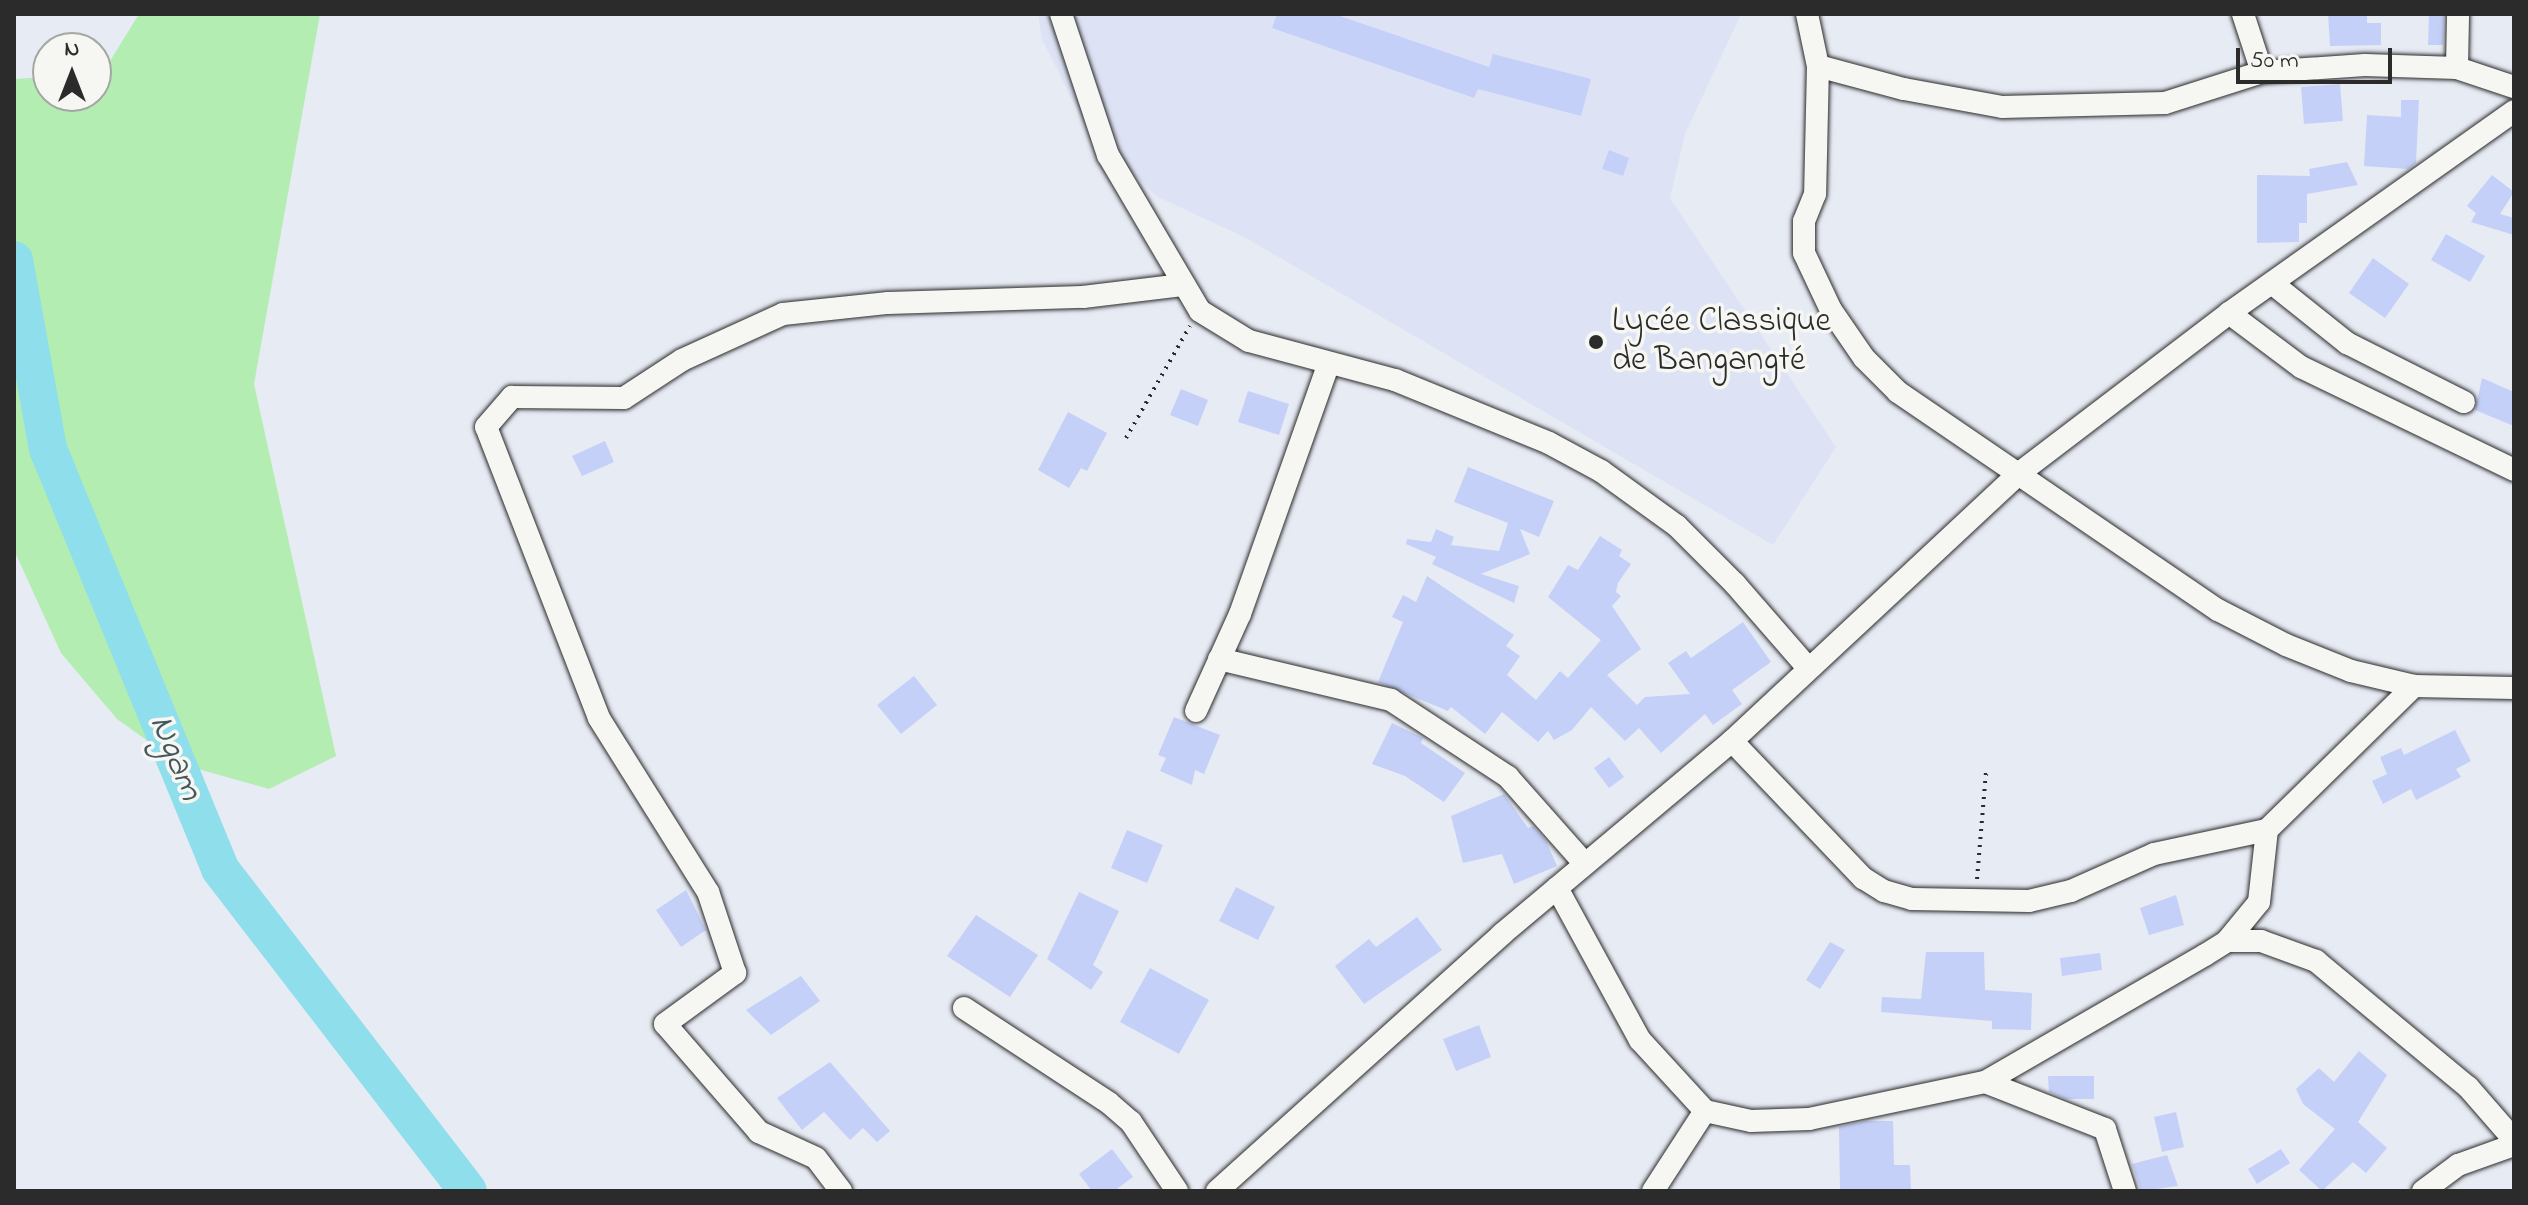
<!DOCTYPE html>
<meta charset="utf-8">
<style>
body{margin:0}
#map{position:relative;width:2528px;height:1205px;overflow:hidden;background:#e7ebf4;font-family:"Indie Flower",sans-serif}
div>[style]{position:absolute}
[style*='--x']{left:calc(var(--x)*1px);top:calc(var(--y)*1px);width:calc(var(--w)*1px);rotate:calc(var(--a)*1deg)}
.built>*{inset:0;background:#dde3f5}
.green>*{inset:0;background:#b3edb1}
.river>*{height:38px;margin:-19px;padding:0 19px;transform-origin:19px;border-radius:19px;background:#8fdeec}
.building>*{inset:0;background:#c5d0f8}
.path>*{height:4px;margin-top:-2px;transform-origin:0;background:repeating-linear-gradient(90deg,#2b2b2b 0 2px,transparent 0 8px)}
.roads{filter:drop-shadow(0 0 2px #2b2b2b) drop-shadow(0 0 2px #2b2b2b)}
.minor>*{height:22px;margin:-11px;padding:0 11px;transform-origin:11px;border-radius:11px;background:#f6f6f2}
.dots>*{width:22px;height:22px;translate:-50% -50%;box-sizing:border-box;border:4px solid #f6f6f2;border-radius:50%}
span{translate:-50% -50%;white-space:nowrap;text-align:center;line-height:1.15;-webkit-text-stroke:7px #f6f6f2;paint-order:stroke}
.poi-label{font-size:34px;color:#2b2b2b}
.left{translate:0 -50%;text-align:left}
.water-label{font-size:36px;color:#44585b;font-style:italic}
.frame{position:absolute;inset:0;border:16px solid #2b2b2b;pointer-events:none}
.north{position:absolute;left:32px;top:32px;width:80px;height:80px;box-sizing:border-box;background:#f6f6f2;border:2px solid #a5a5a2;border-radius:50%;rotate:0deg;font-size:22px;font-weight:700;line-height:32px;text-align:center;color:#2b2b2b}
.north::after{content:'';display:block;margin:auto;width:28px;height:36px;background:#2b2b2b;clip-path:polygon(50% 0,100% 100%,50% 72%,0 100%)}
.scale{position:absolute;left:2236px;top:48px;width:156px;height:36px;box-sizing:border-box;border:4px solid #2b2b2b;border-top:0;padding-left:10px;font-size:24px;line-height:28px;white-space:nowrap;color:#2b2b2b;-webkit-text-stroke:6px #f6f6f2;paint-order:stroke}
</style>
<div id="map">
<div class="built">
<div style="clip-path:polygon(1038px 14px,1741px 14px,1685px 134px,1670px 198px,1836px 447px,1773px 545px,1246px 238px,1156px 196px,1086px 127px,1042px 39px)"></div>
</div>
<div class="green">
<div style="clip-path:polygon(139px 14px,320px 14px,254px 384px,336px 756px,269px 789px,180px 764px,117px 719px,61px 653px,14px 550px,14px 79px,48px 77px,48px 96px,96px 96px,96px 75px,102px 74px)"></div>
</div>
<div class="river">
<div style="--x:14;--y:260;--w:192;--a:79.8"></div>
<div style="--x:48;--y:449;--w:454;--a:67.7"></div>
<div style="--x:220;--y:869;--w:406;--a:52.4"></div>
</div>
<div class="building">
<div style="clip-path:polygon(1277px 14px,1334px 14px,1489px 67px,1493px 54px,1591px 79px,1581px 116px,1478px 89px,1474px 98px,1272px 28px)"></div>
<div style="clip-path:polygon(2328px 14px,2367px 14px,2367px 23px,2381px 23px,2381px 45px,2330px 46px)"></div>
<div style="clip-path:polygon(2429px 14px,2444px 14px,2443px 45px,2428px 45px)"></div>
<div style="clip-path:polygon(2340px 84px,2343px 121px,2304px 124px,2301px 87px)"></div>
<div style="clip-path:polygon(2401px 100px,2419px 100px,2416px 163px,2408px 169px,2364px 166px,2367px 115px,2401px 117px)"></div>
<div style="clip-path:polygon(1609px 150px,1629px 158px,1623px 176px,1602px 169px)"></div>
<div style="clip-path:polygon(2347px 162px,2358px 185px,2307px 194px,2307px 223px,2299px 223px,2299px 242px,2257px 243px,2257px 175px,2310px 176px,2309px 169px)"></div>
<div style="clip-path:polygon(2492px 175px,2514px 192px,2500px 214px,2514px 218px,2514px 235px,2471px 222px,2476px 213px,2467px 206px)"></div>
<div style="clip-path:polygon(2446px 234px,2485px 256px,2470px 282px,2431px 260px)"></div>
<div style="clip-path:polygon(2373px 258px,2409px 284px,2385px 318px,2349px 293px)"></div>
<div style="clip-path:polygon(2482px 378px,2514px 392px,2514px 426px,2475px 410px)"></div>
<div style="clip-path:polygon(1181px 389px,1208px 400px,1198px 426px,1170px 415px)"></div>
<div style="clip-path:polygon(1248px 391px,1289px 404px,1279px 435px,1238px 422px)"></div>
<div style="clip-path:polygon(1068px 412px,1107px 433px,1087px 471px,1081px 468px,1069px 488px,1038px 470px)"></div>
<div style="clip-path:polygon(605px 441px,614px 462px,582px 476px,572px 456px)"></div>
<div style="clip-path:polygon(1468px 467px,1554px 501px,1539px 537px,1520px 529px,1530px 554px,1481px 574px,1519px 586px,1514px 603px,1432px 564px,1436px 557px,1406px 544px,1407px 539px,1431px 542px,1436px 529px,1454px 537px,1451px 545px,1499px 551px,1508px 523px,1454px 502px)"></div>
<div style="clip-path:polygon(1600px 536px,1622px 550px,1619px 556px,1631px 564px,1618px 583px,1616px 592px,1621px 596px,1612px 606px,1641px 649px,1607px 675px,1637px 705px,1645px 697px,1690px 694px,1668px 663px,1686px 651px,1691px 658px,1743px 622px,1771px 662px,1732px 690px,1742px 704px,1713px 725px,1705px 714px,1661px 753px,1639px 728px,1625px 741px,1591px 707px,1572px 730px,1554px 740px,1548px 731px,1538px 742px,1502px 712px,1485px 734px,1451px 707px,1448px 711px,1378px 682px,1403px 622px,1392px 617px,1403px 595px,1416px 602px,1427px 576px,1514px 635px,1506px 646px,1520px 656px,1507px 675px,1536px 700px,1560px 671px,1568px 678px,1601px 640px,1548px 597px,1568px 565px,1578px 570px)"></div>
<div style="clip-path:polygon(914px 676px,937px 705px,901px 734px,877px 705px)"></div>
<div style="clip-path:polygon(1174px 717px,1220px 735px,1204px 774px,1195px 770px,1192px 785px,1160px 771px,1166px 758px,1158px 755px)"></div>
<div style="clip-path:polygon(1392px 723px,1423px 738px,1421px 743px,1465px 773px,1444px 802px,1405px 776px,1372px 764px)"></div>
<div style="clip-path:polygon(2455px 730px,2471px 761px,2456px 769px,2461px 777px,2416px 800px,2411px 789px,2383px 804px,2372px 781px,2387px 774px,2380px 757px,2401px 748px,2404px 755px)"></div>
<div style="clip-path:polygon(1609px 757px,1624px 777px,1609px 788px,1594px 768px)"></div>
<div style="clip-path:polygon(1504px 794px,1528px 828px,1533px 826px,1546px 841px,1557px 866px,1514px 884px,1502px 854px,1463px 863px,1451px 816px)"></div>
<div style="clip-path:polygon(1127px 830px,1163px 845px,1147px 883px,1111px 868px)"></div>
<div style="clip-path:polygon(1236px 887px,1275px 907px,1258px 940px,1219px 921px)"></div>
<div style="clip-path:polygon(686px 890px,706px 930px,681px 947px,656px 910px)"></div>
<div style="clip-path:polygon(1079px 892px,1119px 911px,1093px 965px,1103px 972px,1091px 990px,1047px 959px)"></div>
<div style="clip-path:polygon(2176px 895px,2184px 925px,2149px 935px,2140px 908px)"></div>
<div style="clip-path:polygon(976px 915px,1038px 955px,1010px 997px,947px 956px)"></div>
<div style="clip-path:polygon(1417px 917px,1442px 950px,1364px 1004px,1335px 966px,1369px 939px,1376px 947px)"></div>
<div style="clip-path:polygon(1830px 942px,1845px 950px,1820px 989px,1806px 980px)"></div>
<div style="clip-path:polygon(1926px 952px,1984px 952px,1985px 990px,2032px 993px,2031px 1030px,1992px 1029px,1992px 1021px,1881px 1012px,1882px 997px,1921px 999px)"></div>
<div style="clip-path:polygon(2100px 953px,2102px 970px,2062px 976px,2060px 958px)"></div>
<div style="clip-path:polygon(1150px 968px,1209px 1000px,1179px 1054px,1120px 1022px)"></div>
<div style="clip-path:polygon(801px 976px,820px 1001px,771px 1035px,746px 1010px)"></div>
<div style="clip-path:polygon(1479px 1025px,1491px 1057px,1456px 1071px,1443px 1039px)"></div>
<div style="clip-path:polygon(2359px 1051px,2387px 1075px,2358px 1122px,2387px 1148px,2366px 1173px,2353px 1162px,2322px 1191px,2299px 1170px,2335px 1129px,2303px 1104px,2296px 1089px,2319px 1068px,2334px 1082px)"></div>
<div style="clip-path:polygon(830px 1062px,890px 1131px,877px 1142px,863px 1128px,850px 1140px,824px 1112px,802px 1130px,777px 1098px)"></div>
<div style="clip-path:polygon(2048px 1076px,2094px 1076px,2094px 1099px,2066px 1099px,2049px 1092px)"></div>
<div style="clip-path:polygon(2176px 1112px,2184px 1147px,2162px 1152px,2154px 1117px)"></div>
<div style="clip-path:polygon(1866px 1121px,1893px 1121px,1894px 1165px,1910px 1165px,1911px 1191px,1840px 1191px,1839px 1127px)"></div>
<div style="clip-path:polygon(1112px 1149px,1133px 1177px,1114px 1191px,1092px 1191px,1079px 1174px)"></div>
<div style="clip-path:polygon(2281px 1149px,2290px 1163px,2257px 1184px,2248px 1169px)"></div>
<div style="clip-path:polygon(2167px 1155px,2178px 1186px,2141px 1191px,2132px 1164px)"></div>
</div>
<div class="path">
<div style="--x:1126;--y:438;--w:129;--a:-60.3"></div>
<div style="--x:1977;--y:879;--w:107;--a:-85.2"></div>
</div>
<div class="roads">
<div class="minor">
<div style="--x:1061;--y:14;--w:149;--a:71.6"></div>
<div style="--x:1108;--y:155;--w:181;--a:59.5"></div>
<div style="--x:1200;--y:311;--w:57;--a:31.5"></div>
<div style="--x:1249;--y:341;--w:151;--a:15"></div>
<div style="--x:1395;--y:380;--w:166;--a:22.2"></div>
<div style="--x:1549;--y:443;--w:59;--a:28.3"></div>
<div style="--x:1601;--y:471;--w:94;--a:35.9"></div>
<div style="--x:1677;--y:526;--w:82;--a:45"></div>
<div style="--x:1735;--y:584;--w:111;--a:49"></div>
<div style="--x:1807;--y:14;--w:53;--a:78.1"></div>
<div style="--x:1818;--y:66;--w:128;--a:91.3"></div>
<div style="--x:1815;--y:194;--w:29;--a:112"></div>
<div style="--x:1804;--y:221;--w:32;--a:90"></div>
<div style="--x:1804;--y:253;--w:63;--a:64.7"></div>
<div style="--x:1831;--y:310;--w:58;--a:55.5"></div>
<div style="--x:1864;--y:358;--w:48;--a:45"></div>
<div style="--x:1898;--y:392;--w:387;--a:34.3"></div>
<div style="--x:2218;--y:610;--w:76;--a:27.2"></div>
<div style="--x:2286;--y:645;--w:70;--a:21.8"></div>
<div style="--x:2351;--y:671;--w:65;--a:13.4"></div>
<div style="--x:2414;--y:686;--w:100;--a:1.1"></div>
<div style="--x:2243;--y:14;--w:61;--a:71.9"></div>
<div style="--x:1818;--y:66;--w:89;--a:15"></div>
<div style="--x:1904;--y:89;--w:100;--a:10.4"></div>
<div style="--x:2002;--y:107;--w:163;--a:-1.4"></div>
<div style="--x:2165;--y:103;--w:102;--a:-17.7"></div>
<div style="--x:2262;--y:72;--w:103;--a:-3.9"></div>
<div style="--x:2365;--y:65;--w:92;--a:1.9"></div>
<div style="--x:2457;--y:68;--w:60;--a:18.4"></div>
<div style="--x:2457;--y:68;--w:54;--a:-88.9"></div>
<div style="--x:2273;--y:284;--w:95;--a:38.6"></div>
<div style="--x:2347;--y:343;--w:131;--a:26.8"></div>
<div style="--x:2229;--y:313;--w:90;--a:36.9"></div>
<div style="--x:2301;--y:367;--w:237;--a:25.8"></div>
<div style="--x:1219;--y:659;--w:177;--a:13.4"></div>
<div style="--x:1391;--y:700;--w:140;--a:33.3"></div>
<div style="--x:1508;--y:777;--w:116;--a:48.5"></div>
<div style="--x:1196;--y:711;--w:107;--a:-65.6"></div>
<div style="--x:1240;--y:614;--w:266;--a:-70.5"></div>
<div style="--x:1732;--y:741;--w:190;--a:46.3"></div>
<div style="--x:1863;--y:878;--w:25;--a:32"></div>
<div style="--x:1884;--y:891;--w:29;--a:16"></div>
<div style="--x:1912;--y:899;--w:117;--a:1"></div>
<div style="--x:2029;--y:901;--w:43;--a:-13.4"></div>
<div style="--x:2071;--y:891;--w:91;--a:-24"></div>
<div style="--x:2154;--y:854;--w:116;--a:-12"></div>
<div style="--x:2267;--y:830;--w:206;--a:-44.4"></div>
<div style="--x:1557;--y:888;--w:173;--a:61.4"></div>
<div style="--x:1640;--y:1040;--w:96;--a:47.5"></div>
<div style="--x:1705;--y:1111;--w:47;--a:12.3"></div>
<div style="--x:1751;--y:1121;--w:58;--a:-2"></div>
<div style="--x:1809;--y:1119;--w:180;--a:-11.9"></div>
<div style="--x:1985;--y:1082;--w:254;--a:-30"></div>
<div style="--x:2205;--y:955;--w:26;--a:-32"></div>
<div style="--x:2227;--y:941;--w:50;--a:-50.6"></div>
<div style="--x:2259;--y:902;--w:72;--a:-83.7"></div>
<div style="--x:2227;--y:941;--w:34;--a:0"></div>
<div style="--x:2261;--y:941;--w:59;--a:20"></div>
<div style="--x:2316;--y:961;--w:197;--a:39.7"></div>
<div style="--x:2468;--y:1087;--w:70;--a:49"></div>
<div style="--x:964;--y:1008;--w:173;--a:33.2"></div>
<div style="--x:1109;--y:1103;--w:29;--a:41"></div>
<div style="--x:1131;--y:1122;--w:83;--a:56.3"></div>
<div style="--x:1985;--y:1082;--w:129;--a:21.4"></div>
<div style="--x:2105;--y:1129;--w:65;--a:72.1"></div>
<div style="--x:841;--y:1191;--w:41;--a:-127.1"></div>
<div style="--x:816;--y:1158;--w:63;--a:-155.5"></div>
<div style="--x:759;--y:1132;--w:143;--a:-131"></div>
<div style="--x:665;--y:1024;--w:87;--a:-36.1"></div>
<div style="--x:735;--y:973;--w:85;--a:-108.4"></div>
<div style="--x:708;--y:892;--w:205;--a:-122.1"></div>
<div style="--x:599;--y:718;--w:312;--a:-111.2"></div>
<div style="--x:486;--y:427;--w:40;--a:-49"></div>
<div style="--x:512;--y:397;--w:112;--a:0.5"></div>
<div style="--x:624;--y:398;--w:69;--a:-33.2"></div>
<div style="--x:682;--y:360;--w:111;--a:-24.5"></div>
<div style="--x:783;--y:314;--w:106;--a:-6"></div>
<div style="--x:888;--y:303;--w:195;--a:-1.8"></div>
<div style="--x:1083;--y:297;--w:100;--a:-6.9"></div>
<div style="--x:1217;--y:1191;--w:384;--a:-42"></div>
<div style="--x:1502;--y:934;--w:300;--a:-40"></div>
<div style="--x:1732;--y:741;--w:391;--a:-43"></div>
<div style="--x:2018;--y:474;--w:265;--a:-37.3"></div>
<div style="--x:2229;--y:313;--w:349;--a:-35.3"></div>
<div style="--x:1653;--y:1191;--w:95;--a:-57"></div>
<div style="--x:2423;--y:1191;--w:44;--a:-36.6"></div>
<div style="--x:2458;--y:1165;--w:59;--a:-19.7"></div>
</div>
</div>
<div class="dots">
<div style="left:1596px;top:342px;background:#2b2b2b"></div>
</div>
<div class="poi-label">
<span class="left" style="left:1612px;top:342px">Lycée Classique<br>de Bangangté</span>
</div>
<div class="water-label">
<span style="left:175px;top:758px;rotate:68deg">Ngam</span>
</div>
<div class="frame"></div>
<div class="north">N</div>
<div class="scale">50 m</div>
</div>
